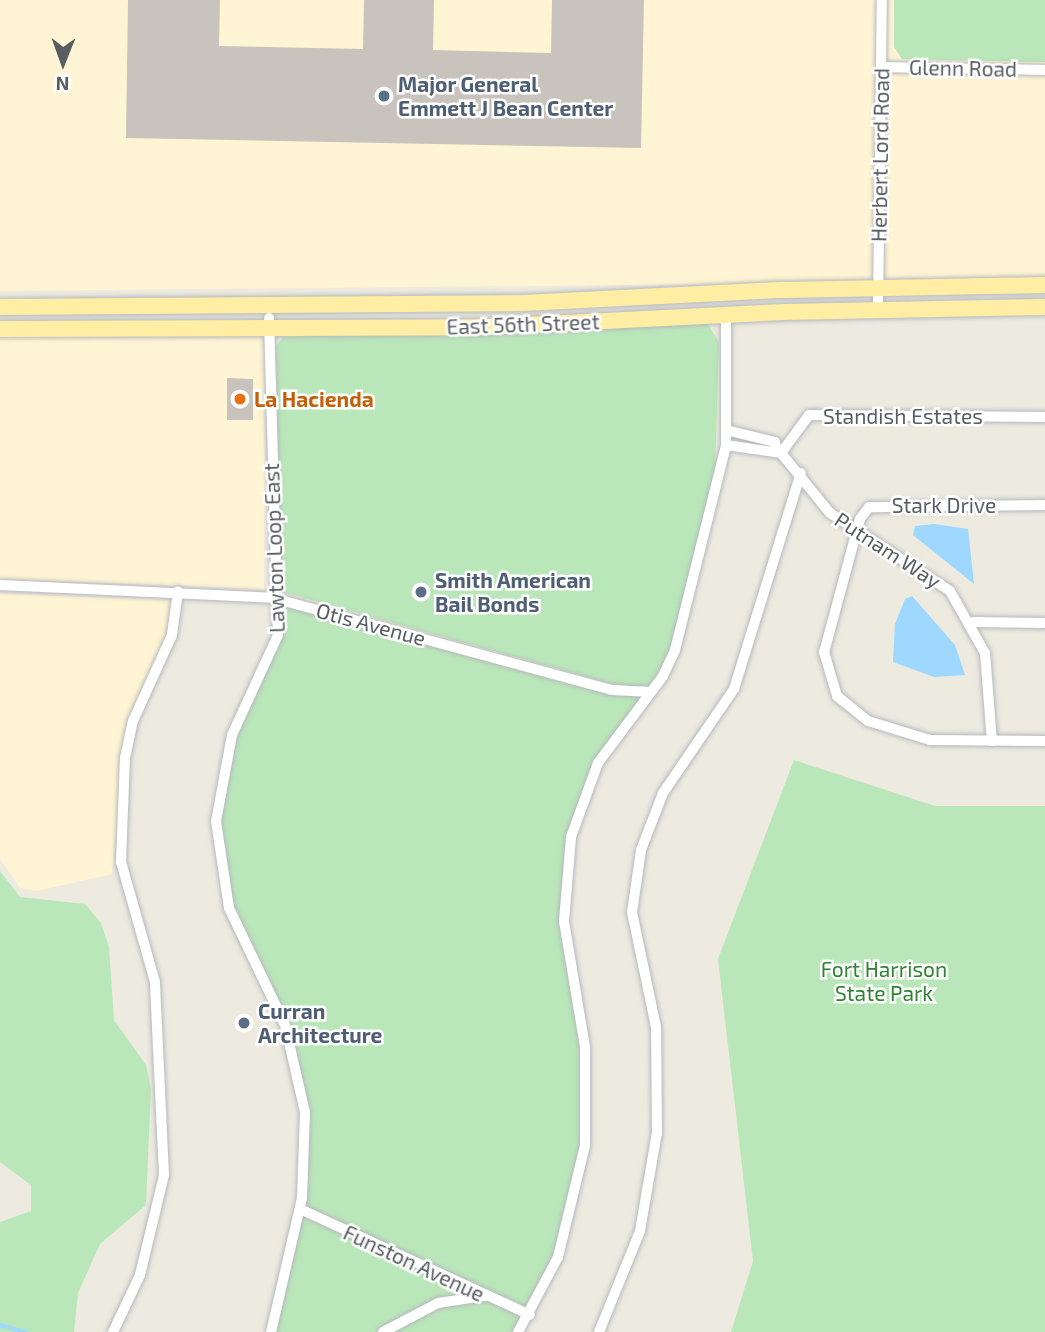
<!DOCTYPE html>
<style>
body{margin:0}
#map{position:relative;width:1045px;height:1332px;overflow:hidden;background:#edeadf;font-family:"Exo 2",sans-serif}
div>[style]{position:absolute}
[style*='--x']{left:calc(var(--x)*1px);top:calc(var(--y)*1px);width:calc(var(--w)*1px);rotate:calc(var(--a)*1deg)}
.commercial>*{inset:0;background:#fff4d3}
.green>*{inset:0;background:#bae7b9}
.water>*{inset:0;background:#9ed7ff}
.stream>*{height:3.5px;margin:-1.75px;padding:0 1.75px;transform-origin:1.75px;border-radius:1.75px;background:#9ed7ff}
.building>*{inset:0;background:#c8c4bd}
.roads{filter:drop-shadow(0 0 2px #b5b9be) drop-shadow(0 0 2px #b5b9be)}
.street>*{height:10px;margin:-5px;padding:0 5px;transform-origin:5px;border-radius:5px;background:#fff}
.primary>*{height:16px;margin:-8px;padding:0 8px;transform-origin:8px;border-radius:8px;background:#ffeea3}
.dots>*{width:19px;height:19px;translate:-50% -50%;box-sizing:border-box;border:4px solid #fff;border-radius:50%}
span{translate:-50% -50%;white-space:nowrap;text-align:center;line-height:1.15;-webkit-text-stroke:5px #fff;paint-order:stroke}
.street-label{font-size:21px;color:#585d62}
.service-label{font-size:21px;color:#4e5e75;font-weight:700}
.left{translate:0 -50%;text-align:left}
.food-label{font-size:21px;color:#c56008;font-weight:700}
.park-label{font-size:21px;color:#2e842f}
.north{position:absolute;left:28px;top:28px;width:70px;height:70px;-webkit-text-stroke:5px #fff;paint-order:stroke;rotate:181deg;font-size:19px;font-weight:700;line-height:28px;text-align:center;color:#585d62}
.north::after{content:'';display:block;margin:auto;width:24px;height:32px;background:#585d62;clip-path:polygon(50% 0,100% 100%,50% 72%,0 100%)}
</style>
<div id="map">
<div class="commercial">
<div style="clip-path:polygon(0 0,894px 0,894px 47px,911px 60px,1045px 62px,1045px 281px,0 291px)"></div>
<div style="clip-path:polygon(0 335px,265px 336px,264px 589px,0 579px)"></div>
<div style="clip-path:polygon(0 594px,172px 600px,173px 619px,125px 745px,112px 874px,37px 891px,20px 888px,0 859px)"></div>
</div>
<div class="green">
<div style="clip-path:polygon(894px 0,1045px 0,1045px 62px,902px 59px,894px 47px)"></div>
<div style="clip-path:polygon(707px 323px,719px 342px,715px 472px,669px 656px,649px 685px,627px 688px,279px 591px,276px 346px,283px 337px)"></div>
<div style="clip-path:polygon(273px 598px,612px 690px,652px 692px,589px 782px,564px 883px,588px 1099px,568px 1227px,518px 1332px,271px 1332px,306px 1154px,292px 1045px,242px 941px,217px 846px,223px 764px,274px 652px)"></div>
<div style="clip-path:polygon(794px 760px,935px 806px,1045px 806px,1045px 1332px,731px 1332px,753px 1261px,718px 959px)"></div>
<div style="clip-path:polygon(0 871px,20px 897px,85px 904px,101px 923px,109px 947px,114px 1020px,146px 1065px,151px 1089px,146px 1205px,100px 1244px,78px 1293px,74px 1332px,0 1332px,0 1222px,31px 1211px,31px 1185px,0 1162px)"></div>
</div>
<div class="water">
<div style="clip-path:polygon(934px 524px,968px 529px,974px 584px,913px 535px,915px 526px)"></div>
<div style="clip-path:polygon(912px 596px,955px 645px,965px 675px,934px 677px,893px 662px,895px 624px,905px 599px)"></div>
</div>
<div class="stream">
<div style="--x:0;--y:1325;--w:27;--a:15"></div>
</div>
<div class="building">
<div style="clip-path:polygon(128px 0,220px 0,219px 46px,363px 49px,364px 0,434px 0,433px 50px,551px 53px,552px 0,644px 0,641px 148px,126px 138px)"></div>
<div style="clip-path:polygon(227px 378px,253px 379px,253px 420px,227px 420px)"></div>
</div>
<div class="roads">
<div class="street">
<div style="--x:881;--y:67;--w:164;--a:1"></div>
<div style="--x:878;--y:309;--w:309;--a:-89.3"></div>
<div style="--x:269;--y:318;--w:317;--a:88.4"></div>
<div style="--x:278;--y:635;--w:110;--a:114.7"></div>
<div style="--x:232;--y:735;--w:87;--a:100.5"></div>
<div style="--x:216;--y:821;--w:88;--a:81.5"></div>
<div style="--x:229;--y:908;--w:130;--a:64.4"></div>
<div style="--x:285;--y:1025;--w:89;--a:77.1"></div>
<div style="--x:305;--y:1112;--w:86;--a:92"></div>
<div style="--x:302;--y:1198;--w:138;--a:103"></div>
<div style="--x:726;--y:430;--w:50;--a:13.8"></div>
<div style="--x:775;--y:442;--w:9;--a:77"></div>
<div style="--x:726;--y:445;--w:56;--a:8.3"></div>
<div style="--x:781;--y:453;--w:77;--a:50.8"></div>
<div style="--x:830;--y:513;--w:143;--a:33"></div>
<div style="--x:950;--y:591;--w:71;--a:60.6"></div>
<div style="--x:985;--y:653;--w:88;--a:85.5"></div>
<div style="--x:781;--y:453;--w:47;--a:-53.6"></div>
<div style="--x:809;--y:415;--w:236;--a:0.5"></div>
<div style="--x:1045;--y:505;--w:176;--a:179.3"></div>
<div style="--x:869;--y:507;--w:15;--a:127"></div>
<div style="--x:860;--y:519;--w:138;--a:105.1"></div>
<div style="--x:824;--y:652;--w:46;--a:73.5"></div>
<div style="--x:837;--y:696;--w:40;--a:39"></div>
<div style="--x:868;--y:721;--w:65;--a:17"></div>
<div style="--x:930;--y:740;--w:115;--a:0.5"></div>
<div style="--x:0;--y:585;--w:273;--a:2.7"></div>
<div style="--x:273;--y:598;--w:351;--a:15.2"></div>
<div style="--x:612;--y:690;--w:39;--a:3"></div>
<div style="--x:973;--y:622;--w:72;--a:0.8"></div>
<div style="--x:300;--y:1209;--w:253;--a:24.7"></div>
<div style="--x:113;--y:1332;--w:63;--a:-64.7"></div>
<div style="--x:140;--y:1275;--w:103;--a:-76.5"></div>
<div style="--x:164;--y:1175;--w:193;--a:-92.7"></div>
<div style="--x:155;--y:982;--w:125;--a:-105.8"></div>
<div style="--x:121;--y:862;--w:104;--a:-87.8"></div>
<div style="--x:125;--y:758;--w:38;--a:-78"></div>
<div style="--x:133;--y:721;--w:94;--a:-65.6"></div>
<div style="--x:172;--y:635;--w:44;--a:-82.2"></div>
<div style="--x:383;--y:1332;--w:62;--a:-27.8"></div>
<div style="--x:438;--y:1303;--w:48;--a:-8.5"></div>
<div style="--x:518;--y:1332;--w:85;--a:-61.9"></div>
<div style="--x:558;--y:1257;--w:115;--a:-76.4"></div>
<div style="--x:585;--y:1145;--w:98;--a:-90"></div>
<div style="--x:585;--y:1047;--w:128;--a:-99.5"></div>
<div style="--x:564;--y:921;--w:84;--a:-85.2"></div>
<div style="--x:571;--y:837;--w:79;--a:-70"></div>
<div style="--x:598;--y:763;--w:109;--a:-53.2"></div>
<div style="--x:663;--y:676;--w:29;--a:-65"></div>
<div style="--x:675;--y:650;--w:211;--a:-76"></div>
<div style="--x:726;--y:445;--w:130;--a:-90"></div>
<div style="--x:599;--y:1332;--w:109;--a:-67.9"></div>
<div style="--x:640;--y:1231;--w:99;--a:-80.2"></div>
<div style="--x:657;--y:1133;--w:106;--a:-90.5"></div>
<div style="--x:656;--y:1027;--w:117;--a:-101.8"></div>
<div style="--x:632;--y:912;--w:63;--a:-81.7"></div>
<div style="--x:641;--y:850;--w:61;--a:-68.9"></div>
<div style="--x:663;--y:793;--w:126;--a:-55.7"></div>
<div style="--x:734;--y:689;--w:226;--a:-72.8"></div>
</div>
<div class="primary">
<div style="--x:0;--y:307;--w:523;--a:-0.44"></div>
<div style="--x:523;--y:303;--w:261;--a:-2.9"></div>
<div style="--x:784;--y:290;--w:261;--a:-1.1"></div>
<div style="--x:0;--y:329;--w:485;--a:-0.2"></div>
<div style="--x:485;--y:327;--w:298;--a:-2.9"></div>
<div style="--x:783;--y:312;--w:262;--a:-1.1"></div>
</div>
</div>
<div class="dots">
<div style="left:384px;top:96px;background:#5c6f8a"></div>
<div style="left:240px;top:399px;background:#e8710a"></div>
<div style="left:421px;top:592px;background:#5c6f8a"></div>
<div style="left:244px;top:1023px;background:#5c6f8a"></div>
</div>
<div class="street-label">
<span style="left:963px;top:68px;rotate:1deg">Glenn Road</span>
<span style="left:880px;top:155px;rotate:-89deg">Herbert Lord Road</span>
<span style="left:523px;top:324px;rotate:-2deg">East 56th Street</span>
<span style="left:903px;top:416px">Standish Estates</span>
<span style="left:944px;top:505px">Stark Drive</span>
<span style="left:274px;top:548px;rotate:-92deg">Lawton Loop East</span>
<span style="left:888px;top:550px;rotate:33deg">Putnam Way</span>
<span style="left:371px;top:624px;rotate:15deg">Otis Avenue</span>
<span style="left:414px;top:1263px;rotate:25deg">Funston Avenue</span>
</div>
<div class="service-label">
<span class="left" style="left:398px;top:96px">Major General<br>Emmett J Bean Center</span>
<span class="left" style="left:435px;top:592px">Smith American<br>Bail Bonds</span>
<span class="left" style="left:258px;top:1023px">Curran<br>Architecture</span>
</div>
<div class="food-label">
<span class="left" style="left:254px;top:399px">La Hacienda</span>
</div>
<div class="park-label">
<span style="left:884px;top:981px">Fort Harrison<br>State Park</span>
</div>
<div class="north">N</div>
</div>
